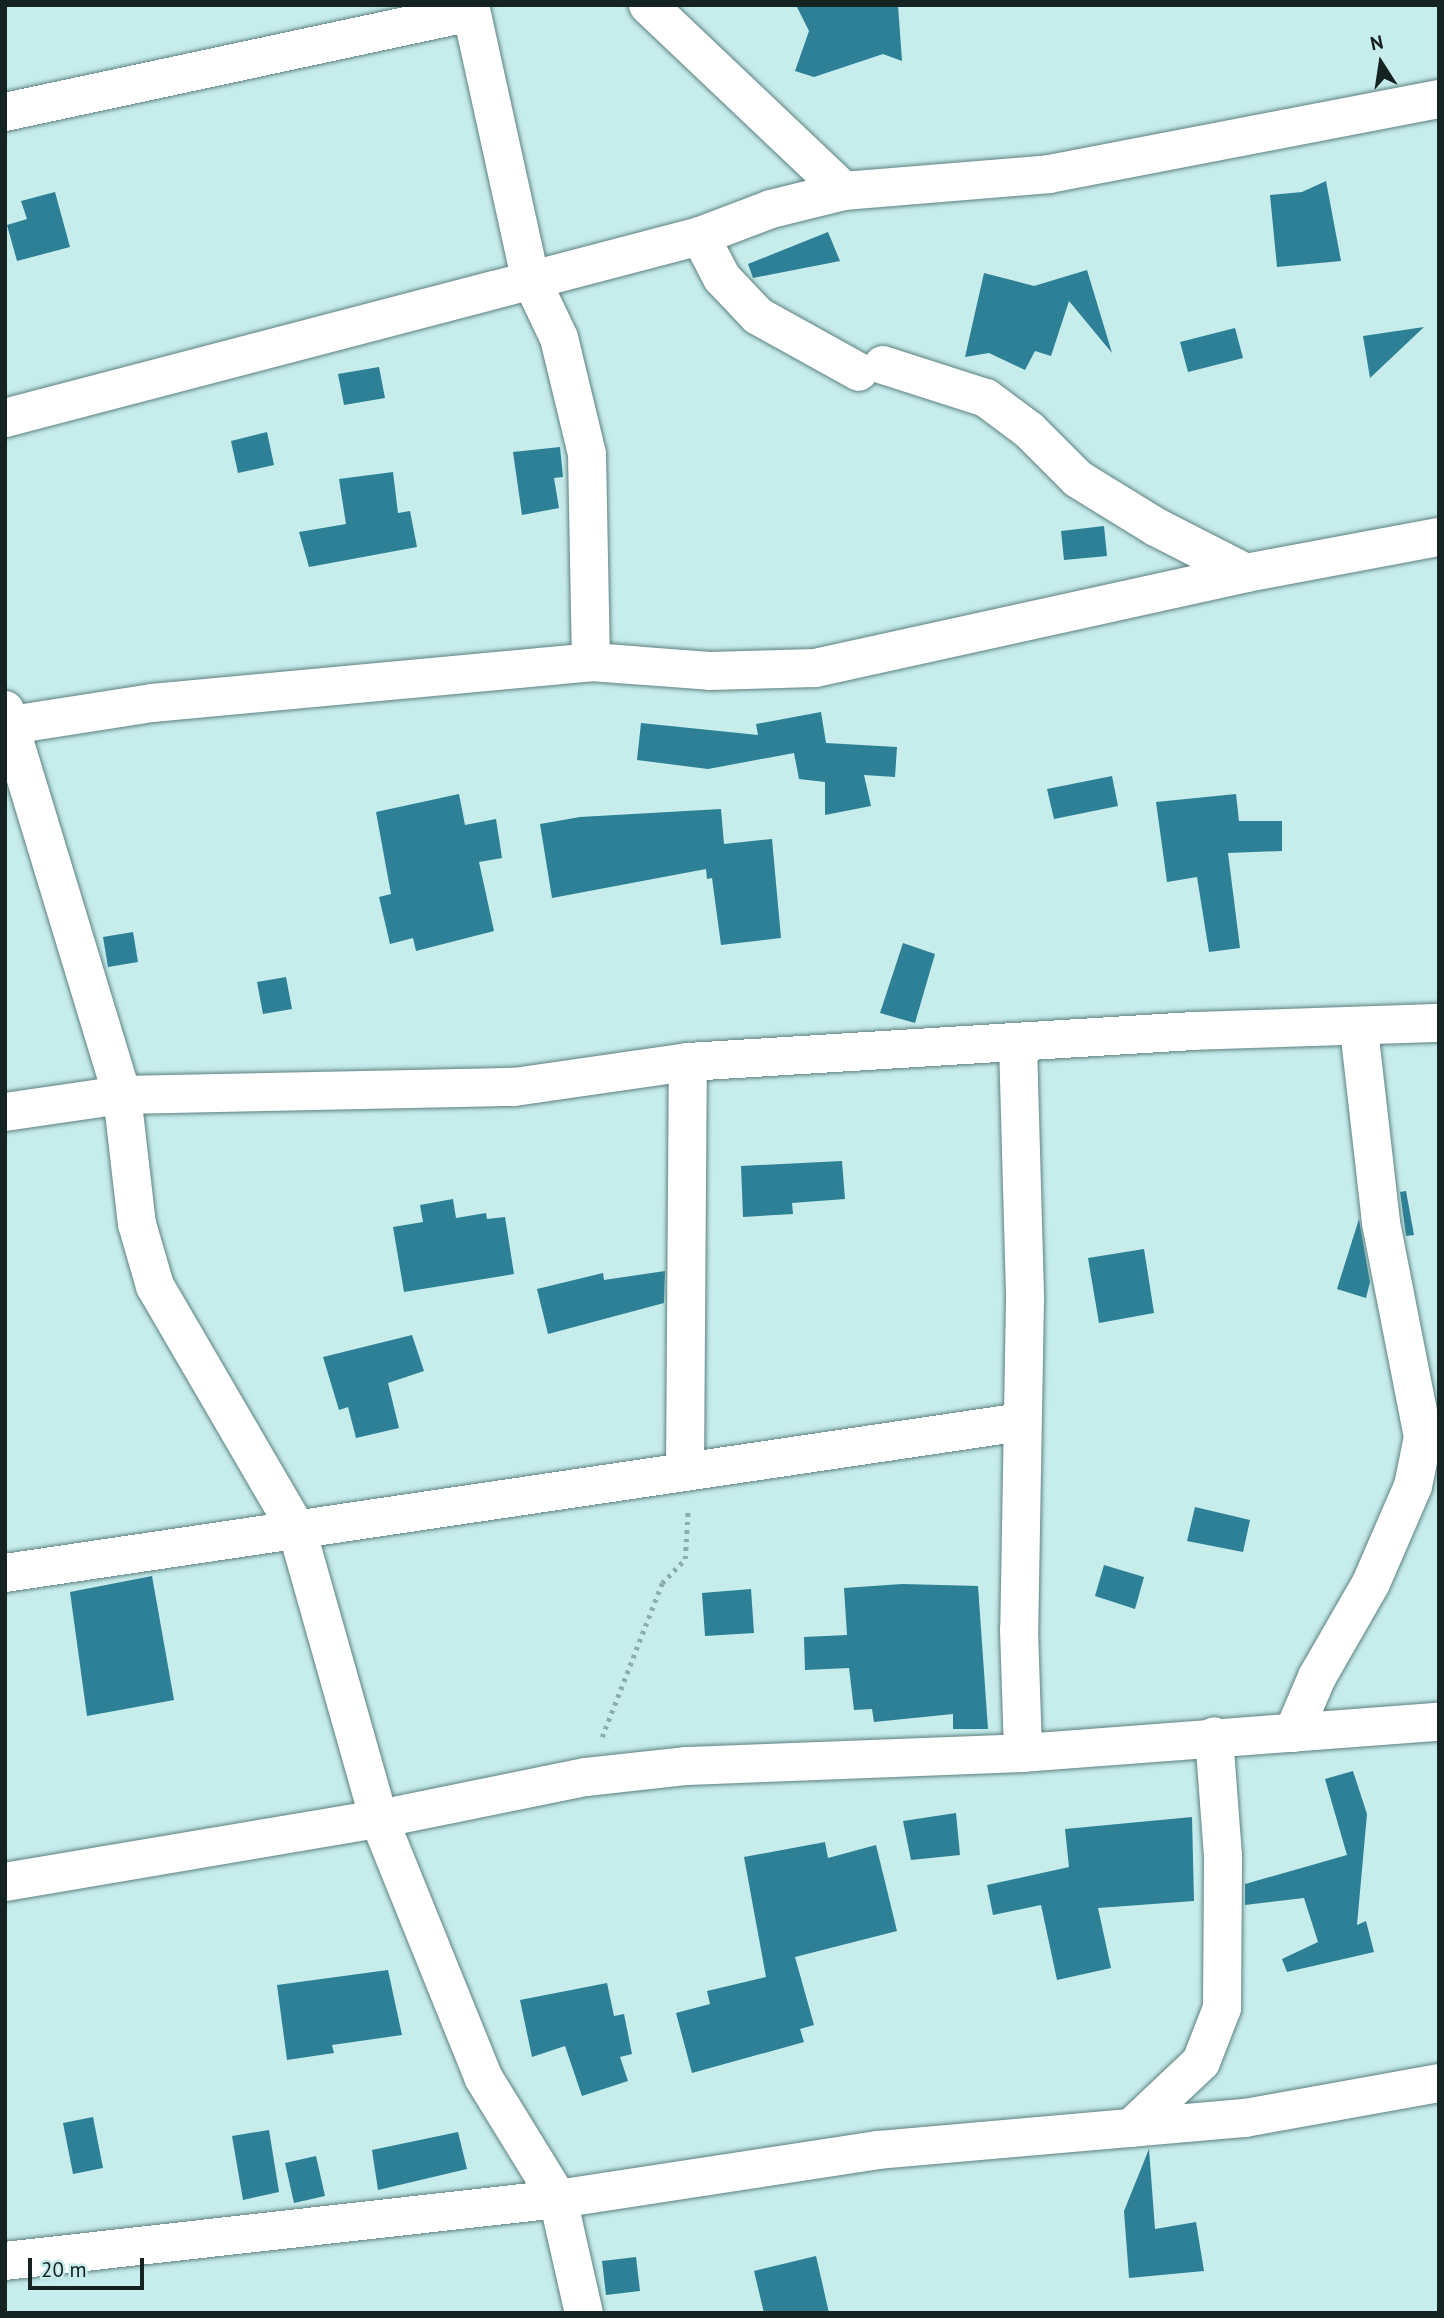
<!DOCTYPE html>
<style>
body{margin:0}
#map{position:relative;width:1444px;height:2318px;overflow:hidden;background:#c6eceb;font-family:"PT Sans",sans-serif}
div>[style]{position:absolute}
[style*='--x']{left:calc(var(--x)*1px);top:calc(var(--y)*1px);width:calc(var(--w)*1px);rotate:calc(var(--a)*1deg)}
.building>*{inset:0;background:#2d8096}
.path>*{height:4.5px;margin-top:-2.25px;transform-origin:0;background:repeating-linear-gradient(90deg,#8eacab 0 3.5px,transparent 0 8.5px)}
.roads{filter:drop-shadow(0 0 2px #5d8180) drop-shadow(0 0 2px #5d8180)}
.minor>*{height:38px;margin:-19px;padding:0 19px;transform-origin:19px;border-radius:19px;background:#fff}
span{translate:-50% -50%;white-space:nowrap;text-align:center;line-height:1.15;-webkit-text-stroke:5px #c6eceb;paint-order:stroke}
.frame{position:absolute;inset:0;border:7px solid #142222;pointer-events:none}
.north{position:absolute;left:1346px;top:28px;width:70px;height:70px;-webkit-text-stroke:5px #c6eceb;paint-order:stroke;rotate:348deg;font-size:19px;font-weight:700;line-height:28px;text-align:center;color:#142222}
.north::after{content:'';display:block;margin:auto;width:24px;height:32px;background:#142222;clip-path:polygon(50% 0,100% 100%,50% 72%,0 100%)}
.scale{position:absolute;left:28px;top:2258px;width:116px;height:32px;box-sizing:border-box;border:4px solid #142222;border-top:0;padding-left:9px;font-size:21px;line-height:24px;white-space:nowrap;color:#142222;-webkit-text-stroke:5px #c6eceb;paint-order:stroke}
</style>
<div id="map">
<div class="building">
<div style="clip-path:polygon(796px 5px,898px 5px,902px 61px,883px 54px,814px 77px,795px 71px,809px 31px)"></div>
<div style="clip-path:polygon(1326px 181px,1341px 261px,1277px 267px,1270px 195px,1302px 192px)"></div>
<div style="clip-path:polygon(55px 192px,70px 247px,17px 261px,7px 225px,27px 219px,21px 201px)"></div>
<div style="clip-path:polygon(828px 232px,840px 261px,753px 278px,748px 264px)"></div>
<div style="clip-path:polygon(1087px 270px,1112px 353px,1069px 301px,1051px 356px,1035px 351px,1025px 370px,989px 353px,965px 357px,984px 273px,1034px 286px)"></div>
<div style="clip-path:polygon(1424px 327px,1370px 378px,1363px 336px)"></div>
<div style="clip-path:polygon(1235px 328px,1243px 358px,1188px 372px,1180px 342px)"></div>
<div style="clip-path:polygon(379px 367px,385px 398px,344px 405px,338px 374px)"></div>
<div style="clip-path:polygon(267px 432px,274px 465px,238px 473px,231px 441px)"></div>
<div style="clip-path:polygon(560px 447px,563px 477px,554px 478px,559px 508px,522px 515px,513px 452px)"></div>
<div style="clip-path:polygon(393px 472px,398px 513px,410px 511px,417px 547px,309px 567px,299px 532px,346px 524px,339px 479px)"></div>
<div style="clip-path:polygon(1104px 526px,1107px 556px,1064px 560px,1061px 531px)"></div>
<div style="clip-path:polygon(821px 712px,826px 743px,897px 747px,895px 777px,864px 775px,871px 806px,825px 815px,825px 782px,799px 779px,794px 753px,708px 769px,637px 760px,641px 723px,758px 735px,756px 724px)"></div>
<div style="clip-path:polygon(1112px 776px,1118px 806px,1054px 819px,1047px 789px)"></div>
<div style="clip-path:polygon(459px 794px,465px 825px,496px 819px,502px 858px,479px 862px,494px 931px,416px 951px,413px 938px,390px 944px,379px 897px,391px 894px,376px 812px)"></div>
<div style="clip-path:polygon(1236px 794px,1239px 821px,1282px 821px,1282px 851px,1228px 853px,1240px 948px,1209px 952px,1197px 877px,1167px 882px,1156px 802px)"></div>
<div style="clip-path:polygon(721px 809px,724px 844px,772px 839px,781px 938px,721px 945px,712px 878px,707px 879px,706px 869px,552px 898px,540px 824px,580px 817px)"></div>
<div style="clip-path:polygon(133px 932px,138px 962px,108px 967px,103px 937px)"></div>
<div style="clip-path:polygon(903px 943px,935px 954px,915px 1023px,880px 1013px)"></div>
<div style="clip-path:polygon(286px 977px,292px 1009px,263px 1014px,257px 982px)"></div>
<div style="clip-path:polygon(842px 1161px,845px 1199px,792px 1203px,793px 1214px,743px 1217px,741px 1166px)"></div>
<div style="clip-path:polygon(1406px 1191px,1414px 1235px,1406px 1236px,1400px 1192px)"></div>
<div style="clip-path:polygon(453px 1199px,456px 1218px,486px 1213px,487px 1219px,505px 1217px,514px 1274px,404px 1292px,393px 1227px,423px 1222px,420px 1205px)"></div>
<div style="clip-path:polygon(1359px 1219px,1370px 1282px,1366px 1298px,1337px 1289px)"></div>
<div style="clip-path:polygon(1144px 1249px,1154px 1313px,1099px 1323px,1088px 1258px)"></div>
<div style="clip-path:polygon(665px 1271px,664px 1303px,548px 1334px,537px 1289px,603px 1273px,604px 1280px)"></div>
<div style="clip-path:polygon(412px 1335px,424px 1371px,388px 1383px,399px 1428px,356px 1438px,348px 1407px,339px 1410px,323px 1357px)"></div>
<div style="clip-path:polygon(1195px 1507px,1250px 1520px,1243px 1552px,1187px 1541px)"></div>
<div style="clip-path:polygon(1104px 1565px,1144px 1577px,1135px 1609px,1095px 1596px)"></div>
<div style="clip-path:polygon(152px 1576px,174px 1700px,87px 1716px,70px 1592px)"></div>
<div style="clip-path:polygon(902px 1584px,978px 1586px,988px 1729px,953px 1729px,953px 1714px,874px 1722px,872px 1709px,854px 1710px,849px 1668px,805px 1670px,804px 1637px,847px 1635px,844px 1588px)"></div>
<div style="clip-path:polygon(751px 1589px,754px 1633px,705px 1636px,702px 1593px)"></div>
<div style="clip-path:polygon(1353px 1771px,1367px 1814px,1357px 1925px,1366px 1921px,1374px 1952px,1287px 1972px,1282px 1959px,1318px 1942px,1304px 1898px,1245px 1905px,1245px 1884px,1347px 1855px,1325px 1779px)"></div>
<div style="clip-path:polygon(956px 1813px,960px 1855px,911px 1860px,903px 1821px)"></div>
<div style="clip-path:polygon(1192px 1817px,1194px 1901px,1098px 1908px,1111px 1968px,1057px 1980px,1041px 1905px,993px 1915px,987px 1885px,1069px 1867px,1065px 1829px)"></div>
<div style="clip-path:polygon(825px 1842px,828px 1858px,876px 1845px,897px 1931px,795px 1957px,814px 2025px,800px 2029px,804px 2042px,692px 2073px,676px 2013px,710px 2004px,707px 1991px,766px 1977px,744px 1857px)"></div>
<div style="clip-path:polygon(388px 1970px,402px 2035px,332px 2045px,334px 2053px,287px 2060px,277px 1985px)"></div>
<div style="clip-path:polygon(607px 1983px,614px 2016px,624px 2014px,632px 2054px,620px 2057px,628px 2081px,582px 2096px,565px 2046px,532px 2057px,520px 2000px)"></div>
<div style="clip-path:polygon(93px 2117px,103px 2168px,73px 2174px,63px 2123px)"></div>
<div style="clip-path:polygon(269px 2130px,279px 2192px,243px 2200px,232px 2136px)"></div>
<div style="clip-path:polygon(458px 2132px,467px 2169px,378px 2190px,372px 2150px)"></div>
<div style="clip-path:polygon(1149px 2149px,1155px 2229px,1196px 2222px,1204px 2271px,1129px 2278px,1124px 2211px)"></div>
<div style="clip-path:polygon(316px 2156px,325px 2196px,294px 2203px,285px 2163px)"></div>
<div style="clip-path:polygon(816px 2256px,829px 2313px,764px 2313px,754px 2271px)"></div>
<div style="clip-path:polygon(636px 2257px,640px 2291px,606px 2295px,602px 2261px)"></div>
</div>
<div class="path">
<div style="--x:602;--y:1737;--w:165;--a:-68.7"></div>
<div style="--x:662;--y:1583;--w:33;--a:-46"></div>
<div style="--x:685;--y:1559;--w:51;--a:-86.6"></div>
</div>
<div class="roads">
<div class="minor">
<div style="--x:470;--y:5;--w:279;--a:77.6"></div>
<div style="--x:530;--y:277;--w:68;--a:64.6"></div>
<div style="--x:559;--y:338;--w:119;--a:76.4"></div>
<div style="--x:587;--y:454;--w:208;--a:88.9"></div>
<div style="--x:648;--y:5;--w:270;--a:43.5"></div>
<div style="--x:5;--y:112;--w:477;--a:-12.1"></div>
<div style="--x:700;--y:236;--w:47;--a:62.4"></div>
<div style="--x:722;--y:278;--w:52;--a:46.5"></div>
<div style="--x:758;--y:316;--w:115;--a:29"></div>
<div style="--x:883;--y:365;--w:108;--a:17.8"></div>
<div style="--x:986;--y:398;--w:54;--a:36.7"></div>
<div style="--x:1029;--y:430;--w:69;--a:45"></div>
<div style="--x:1078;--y:479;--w:92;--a:31.6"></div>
<div style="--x:1156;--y:527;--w:101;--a:27.1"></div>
<div style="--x:5;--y:418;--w:718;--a:-14.67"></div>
<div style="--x:700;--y:236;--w:76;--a:-20.8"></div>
<div style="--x:771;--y:209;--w:75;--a:-13.9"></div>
<div style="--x:844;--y:191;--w:206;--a:-4.7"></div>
<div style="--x:1049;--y:174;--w:397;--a:-10.9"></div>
<div style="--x:5;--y:710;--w:402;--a:73.1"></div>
<div style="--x:122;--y:1095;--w:130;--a:83.4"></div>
<div style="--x:137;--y:1224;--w:65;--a:73.8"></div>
<div style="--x:155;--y:1286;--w:282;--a:59.8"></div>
<div style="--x:297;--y:1530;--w:300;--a:74.2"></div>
<div style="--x:379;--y:1819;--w:278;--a:68"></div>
<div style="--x:483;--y:2077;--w:143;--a:58.4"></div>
<div style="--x:558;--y:2199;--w:117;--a:77.2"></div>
<div style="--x:5;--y:726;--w:149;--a:-8.9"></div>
<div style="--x:152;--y:703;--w:441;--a:-5.3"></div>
<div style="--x:591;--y:662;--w:119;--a:4.3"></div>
<div style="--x:710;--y:671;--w:105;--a:-1.6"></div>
<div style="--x:815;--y:668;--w:441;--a:-12.4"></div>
<div style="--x:1246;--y:573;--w:196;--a:-10.6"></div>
<div style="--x:1018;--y:1044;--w:255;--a:88.4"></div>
<div style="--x:1025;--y:1299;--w:331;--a:91"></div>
<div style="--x:1019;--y:1630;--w:123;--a:88.1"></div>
<div style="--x:5;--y:1112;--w:118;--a:-8.3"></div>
<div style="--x:122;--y:1095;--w:392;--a:-1.2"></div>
<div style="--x:514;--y:1087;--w:176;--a:-8.2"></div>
<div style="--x:688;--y:1062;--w:506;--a:-3.51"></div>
<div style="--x:1193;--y:1031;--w:246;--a:-1.9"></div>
<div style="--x:685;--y:1471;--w:409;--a:-89.6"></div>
<div style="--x:5;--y:1573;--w:1027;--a:-8.45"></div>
<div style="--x:1293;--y:1733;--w:61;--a:-66.8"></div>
<div style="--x:1317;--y:1677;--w:108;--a:-60.1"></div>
<div style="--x:1371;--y:1583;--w:106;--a:-66.6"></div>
<div style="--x:1413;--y:1486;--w:50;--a:-78.5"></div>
<div style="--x:1423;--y:1437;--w:219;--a:-101.1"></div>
<div style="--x:1381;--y:1222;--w:195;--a:-96.5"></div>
<div style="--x:5;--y:1882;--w:379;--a:-9.6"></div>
<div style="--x:379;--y:1819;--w:211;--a:-11.5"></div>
<div style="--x:586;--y:1777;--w:102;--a:-6.2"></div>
<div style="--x:687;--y:1766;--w:336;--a:-2.2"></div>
<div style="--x:1023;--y:1753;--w:417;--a:-4.3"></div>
<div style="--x:1131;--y:2128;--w:96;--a:-43.3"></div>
<div style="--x:1201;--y:2062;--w:58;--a:-68.7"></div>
<div style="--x:1222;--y:2008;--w:152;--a:-89.6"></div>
<div style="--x:1223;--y:1856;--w:120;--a:-94.3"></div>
<div style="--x:5;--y:2261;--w:556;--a:-6.4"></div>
<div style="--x:558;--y:2199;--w:324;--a:-8.7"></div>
<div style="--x:878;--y:2150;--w:368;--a:-5"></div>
<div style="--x:1245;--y:2118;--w:197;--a:-10.2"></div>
</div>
</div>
<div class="frame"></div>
<div class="north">N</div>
<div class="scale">20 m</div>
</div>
